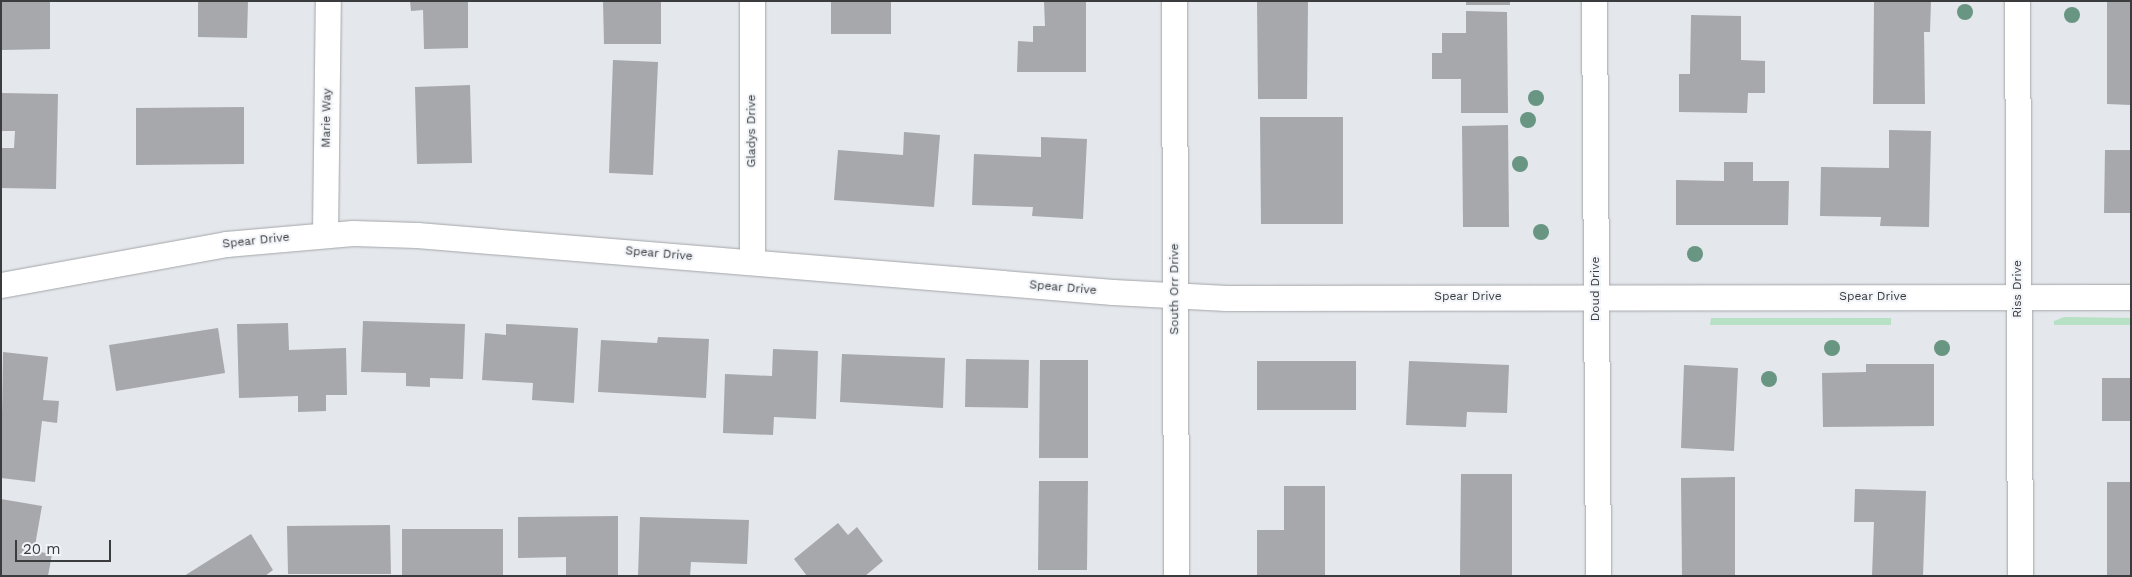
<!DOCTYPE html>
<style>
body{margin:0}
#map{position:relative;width:2132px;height:577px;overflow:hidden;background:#e4e7eb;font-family:"Work Sans",sans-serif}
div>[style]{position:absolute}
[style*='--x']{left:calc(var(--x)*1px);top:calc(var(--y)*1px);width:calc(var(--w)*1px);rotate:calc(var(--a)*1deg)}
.green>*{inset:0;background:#b6e1c5}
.building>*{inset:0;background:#a6a8ac}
.roads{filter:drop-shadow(0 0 1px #a3a6a9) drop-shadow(0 0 1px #a3a6a9)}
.street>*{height:25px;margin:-12.5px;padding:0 12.5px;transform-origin:12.5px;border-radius:12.5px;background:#fff}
.trees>*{width:16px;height:16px;margin:-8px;border-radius:50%;background:#699583}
span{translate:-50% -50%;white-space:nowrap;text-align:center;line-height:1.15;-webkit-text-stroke:4px #f1f4f8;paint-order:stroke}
.street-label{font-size:12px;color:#3b3c3e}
.frame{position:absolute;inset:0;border:2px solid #3b3c3e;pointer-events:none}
.scale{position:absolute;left:15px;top:540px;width:96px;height:22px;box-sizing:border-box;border:2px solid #3b3c3e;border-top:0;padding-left:6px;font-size:15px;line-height:18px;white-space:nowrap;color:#3b3c3e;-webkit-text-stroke:4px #f1f4f8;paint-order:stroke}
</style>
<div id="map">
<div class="green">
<div style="clip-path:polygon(2064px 317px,2131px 318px,2131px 325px,2054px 325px,2054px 321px)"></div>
<div style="clip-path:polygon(1711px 318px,1891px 318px,1891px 325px,1710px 325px)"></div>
</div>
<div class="building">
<div style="clip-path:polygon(2px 1px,50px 1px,50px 49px,2px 50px)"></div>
<div style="clip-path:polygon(198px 1px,248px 1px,247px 38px,198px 37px)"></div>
<div style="clip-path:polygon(410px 1px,468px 1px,468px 48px,424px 49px,423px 10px,411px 11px)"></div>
<div style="clip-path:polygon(603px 1px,661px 1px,661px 44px,604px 44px)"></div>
<div style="clip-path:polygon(831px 1px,891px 1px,891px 34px,831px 34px)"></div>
<div style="clip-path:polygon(1044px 1px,1086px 1px,1086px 72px,1017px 72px,1018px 41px,1033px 42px,1033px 26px,1045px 26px)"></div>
<div style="clip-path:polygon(1466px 1px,1510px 1px,1510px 5px,1466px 5px)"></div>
<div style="clip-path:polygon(1874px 1px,1931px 1px,1930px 32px,1924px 32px,1925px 104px,1873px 104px)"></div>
<div style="clip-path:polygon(2107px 1px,2131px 1px,2131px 105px,2107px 104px)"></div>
<div style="clip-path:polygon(1257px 2px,1308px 2px,1307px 99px,1258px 99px)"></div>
<div style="clip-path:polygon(1466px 11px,1507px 12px,1508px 113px,1461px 113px,1461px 79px,1432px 79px,1432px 53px,1442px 53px,1442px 33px,1466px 33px)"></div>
<div style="clip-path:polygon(1691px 15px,1741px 16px,1741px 60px,1765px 61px,1765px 93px,1748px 93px,1747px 113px,1679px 112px,1679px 74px,1690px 74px)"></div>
<div style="clip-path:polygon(613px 60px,658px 62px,653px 175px,609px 173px)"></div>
<div style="clip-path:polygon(470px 85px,472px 163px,417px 164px,415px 87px)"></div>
<div style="clip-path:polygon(1px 93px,58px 94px,56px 189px,1px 188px,2px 148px,14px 148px,15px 131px,1px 131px)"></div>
<div style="clip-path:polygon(244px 107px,244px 164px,136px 165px,136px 108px)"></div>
<div style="clip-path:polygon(1260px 117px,1343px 117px,1343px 224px,1261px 224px)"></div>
<div style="clip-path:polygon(1508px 125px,1509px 227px,1463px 227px,1462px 126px)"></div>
<div style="clip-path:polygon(1889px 130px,1931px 131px,1929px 227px,1880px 226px,1881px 217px,1820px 216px,1821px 167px,1889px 168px)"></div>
<div style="clip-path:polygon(904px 132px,940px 135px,934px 207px,834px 200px,838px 150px,903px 155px)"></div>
<div style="clip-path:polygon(1041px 137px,1087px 139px,1083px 219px,1032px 216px,1033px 207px,972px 205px,974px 154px,1041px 157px)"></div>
<div style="clip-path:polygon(2105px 150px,2131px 150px,2131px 213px,2104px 213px)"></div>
<div style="clip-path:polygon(1724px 162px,1753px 162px,1753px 181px,1789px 181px,1788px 225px,1676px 225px,1676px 180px,1724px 181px)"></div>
<div style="clip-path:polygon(363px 321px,465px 324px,463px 379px,430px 378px,430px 387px,406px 386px,406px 373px,361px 372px)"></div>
<div style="clip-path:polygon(288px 323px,289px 350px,346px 348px,347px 395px,326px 395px,326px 411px,298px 412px,298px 396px,239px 398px,237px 324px)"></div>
<div style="clip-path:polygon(506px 324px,578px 328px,574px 403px,532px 400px,533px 383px,482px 380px,485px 333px,506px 335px)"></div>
<div style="clip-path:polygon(218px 328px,225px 373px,116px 391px,109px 345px)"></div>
<div style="clip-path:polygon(658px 337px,709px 339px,706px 398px,598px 392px,601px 340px,657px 343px)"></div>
<div style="clip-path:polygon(773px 349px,818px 351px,816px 419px,774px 417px,773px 435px,723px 433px,725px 374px,772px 376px)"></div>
<div style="clip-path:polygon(3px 352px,48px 357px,43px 400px,59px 401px,57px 423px,42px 421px,35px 482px,1px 478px)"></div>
<div style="clip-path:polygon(842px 354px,945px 358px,943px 408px,840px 402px)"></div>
<div style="clip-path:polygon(966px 359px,1029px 360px,1028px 408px,965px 407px)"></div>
<div style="clip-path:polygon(1040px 360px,1088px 360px,1088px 458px,1039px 458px)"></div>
<div style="clip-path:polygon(1257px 361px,1356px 361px,1356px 410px,1257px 410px)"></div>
<div style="clip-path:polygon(1409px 361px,1509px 365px,1507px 413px,1467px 412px,1466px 427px,1406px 425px)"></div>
<div style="clip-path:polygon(1866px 364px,1934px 364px,1934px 426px,1823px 427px,1822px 373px,1866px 372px)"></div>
<div style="clip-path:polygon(1684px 365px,1738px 368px,1734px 451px,1681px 448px)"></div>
<div style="clip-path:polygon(2102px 378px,2131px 378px,2131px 421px,2102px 421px)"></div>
<div style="clip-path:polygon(1461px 474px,1512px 474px,1512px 576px,1460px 576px)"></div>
<div style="clip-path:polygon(1735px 477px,1735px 576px,1682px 576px,1681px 478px)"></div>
<div style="clip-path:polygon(1039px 481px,1088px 481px,1087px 570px,1038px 570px)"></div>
<div style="clip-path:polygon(2107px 482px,2131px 482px,2131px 576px,2107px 576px)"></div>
<div style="clip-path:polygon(1284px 486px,1325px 486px,1325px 576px,1257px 576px,1257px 530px,1284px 530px)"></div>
<div style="clip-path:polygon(1855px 489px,1926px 491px,1923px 576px,1872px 576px,1874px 522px,1854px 522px)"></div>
<div style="clip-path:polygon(1px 499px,42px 506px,34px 551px,52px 554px,48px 576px,1px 576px)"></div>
<div style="clip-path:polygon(618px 516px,618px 576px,566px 576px,566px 557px,518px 558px,518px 517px)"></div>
<div style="clip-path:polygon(640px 517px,749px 520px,747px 564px,691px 562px,690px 576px,638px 576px)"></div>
<div style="clip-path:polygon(838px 523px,848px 535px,857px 527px,883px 561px,865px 576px,807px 576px,794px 559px)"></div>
<div style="clip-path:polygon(390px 525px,391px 574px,288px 574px,287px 526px)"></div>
<div style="clip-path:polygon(402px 529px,503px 529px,503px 576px,402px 576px)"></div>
<div style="clip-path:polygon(251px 534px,273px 570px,265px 576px,184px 576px)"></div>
</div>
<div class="roads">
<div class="street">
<div style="--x:1174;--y:1;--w:575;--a:89.8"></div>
<div style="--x:1594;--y:1;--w:575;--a:89.6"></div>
<div style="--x:2017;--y:1;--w:575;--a:89.7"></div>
<div style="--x:325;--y:234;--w:233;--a:-89.3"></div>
<div style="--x:752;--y:262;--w:261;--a:-90"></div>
<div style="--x:1;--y:285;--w:229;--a:-10.3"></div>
<div style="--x:226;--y:244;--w:127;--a:-5"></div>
<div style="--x:353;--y:233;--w:64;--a:1.8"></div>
<div style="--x:417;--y:235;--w:698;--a:4.68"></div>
<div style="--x:1113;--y:292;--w:113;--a:3"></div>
<div style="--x:1226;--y:298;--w:905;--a:-0.06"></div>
</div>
</div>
<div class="trees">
<div style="left:1965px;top:12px"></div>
<div style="left:2072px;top:15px"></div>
<div style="left:1536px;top:98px"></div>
<div style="left:1528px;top:120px"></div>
<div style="left:1520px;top:164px"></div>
<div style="left:1541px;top:232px"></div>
<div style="left:1695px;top:254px"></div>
<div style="left:1832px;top:348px"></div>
<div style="left:1942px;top:348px"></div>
<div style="left:1769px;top:379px"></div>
</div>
<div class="street-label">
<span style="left:327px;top:118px;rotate:-89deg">Marie Way</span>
<span style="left:752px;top:131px;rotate:-90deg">Gladys Drive</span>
<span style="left:256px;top:241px;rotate:-6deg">Spear Drive</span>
<span style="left:659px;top:254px;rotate:5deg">Spear Drive</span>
<span style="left:1063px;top:288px;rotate:5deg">Spear Drive</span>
<span style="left:1175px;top:289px;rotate:-90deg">South Orr Drive</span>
<span style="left:1596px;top:289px;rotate:-90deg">Doud Drive</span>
<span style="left:2018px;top:289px;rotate:-90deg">Riss Drive</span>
<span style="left:1468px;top:297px">Spear Drive</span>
<span style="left:1873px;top:297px">Spear Drive</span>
</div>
<div class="frame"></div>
<div class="scale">20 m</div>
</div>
